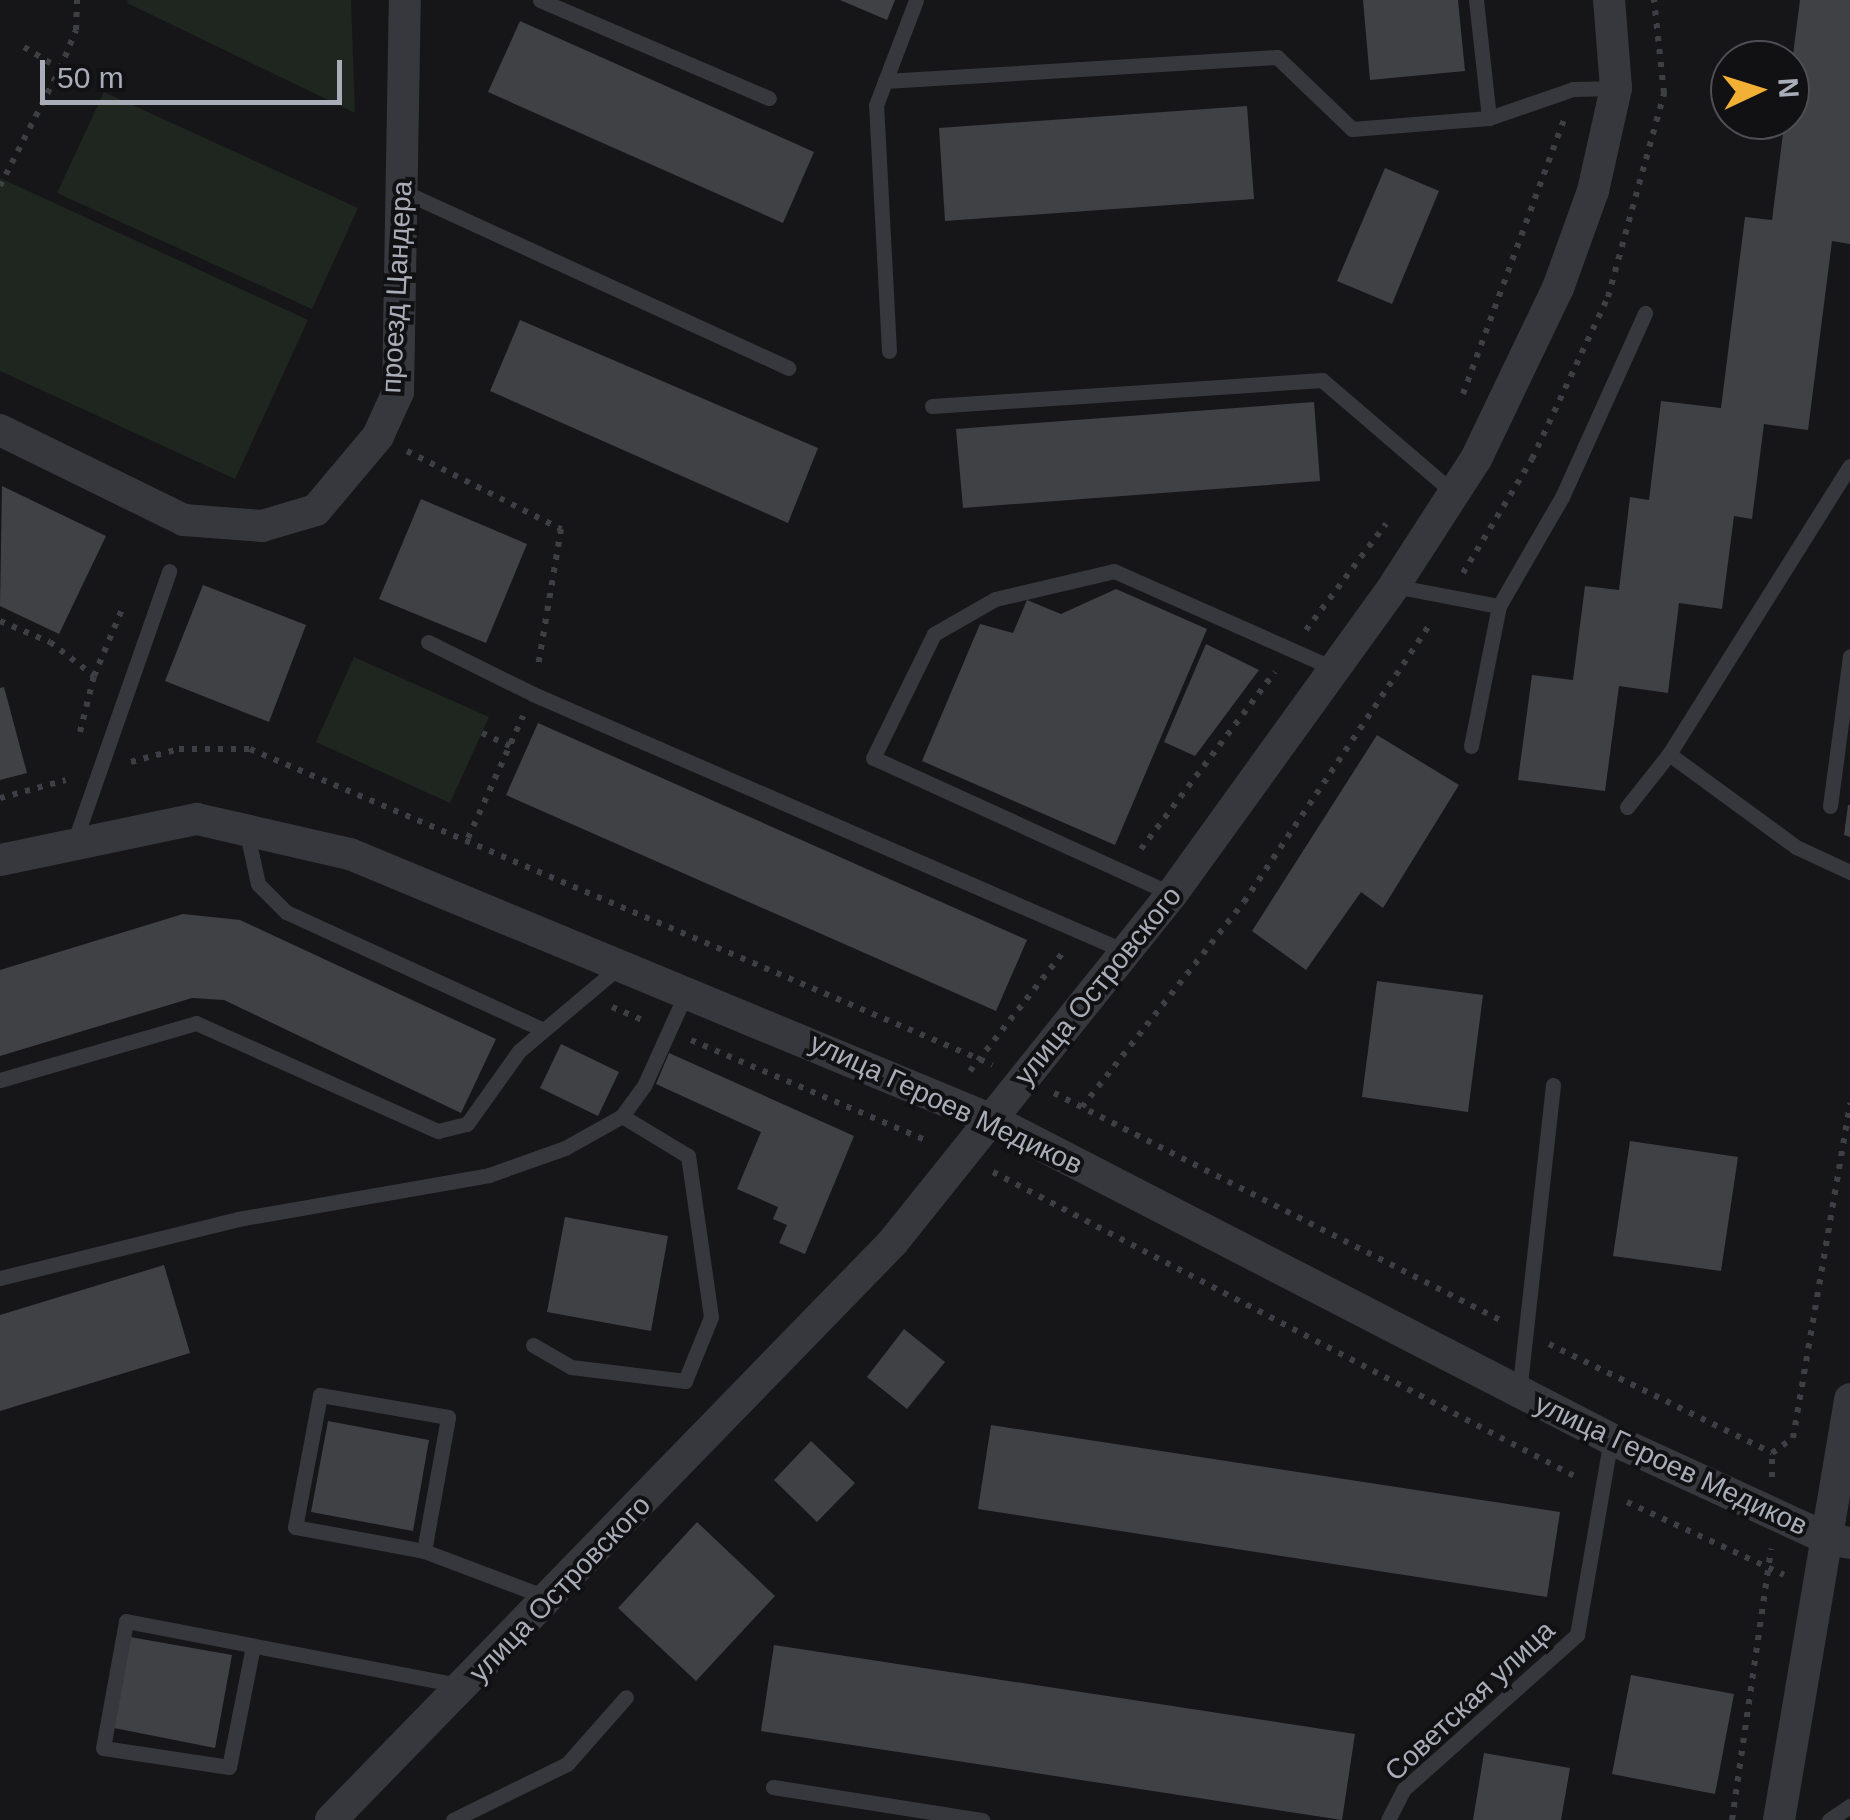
<!DOCTYPE html>
<meta charset="utf-8">
<style>
body{margin:0}
#map{position:relative;width:1850px;height:1820px;overflow:hidden;background:#161618;font-family:Helvetica,sans-serif}
div>[style]{position:absolute}
[style*='--x']{left:calc(var(--x)*1px);top:calc(var(--y)*1px);width:calc(var(--w)*1px);rotate:calc(var(--a)*1deg)}
.green>*{inset:0;background:#1e261f}
.building>*{inset:0;background:#404145}
.path>*{height:6px;margin-top:-3px;transform-origin:0;background:repeating-linear-gradient(90deg,#3d3f44 0 5px,transparent 0 13px)}
.service>*{height:15px;margin:-7.5px;padding:0 7.5px;transform-origin:7.5px;border-radius:7.5px;background:#37383d}
.minor>*{height:32px;margin:-16px;padding:0 16px;transform-origin:16px;border-radius:16px;background:#37383d}
span{translate:-50% -50%;white-space:nowrap;text-align:center;line-height:1.15;-webkit-text-stroke:8px #111113;paint-order:stroke}
.street-label{font-size:28px;color:#a8adb8}
.north{position:absolute;left:1710px;top:40px;width:100px;height:100px;box-sizing:border-box;background:#111113;border:2px solid #4d4f55;border-radius:50%;rotate:86deg;font-size:28px;font-weight:700;line-height:40px;text-align:center;color:#a8adb8}
.north::after{content:'';display:block;margin:auto;width:35px;height:45px;background:#f2b134;clip-path:polygon(50% 0,100% 100%,50% 72%,0 100%)}
.scale{position:absolute;left:40px;top:60px;width:302px;height:45px;box-sizing:border-box;border:5px solid #a8adb8;border-top:0;padding-left:12px;font-size:30px;line-height:35px;white-space:nowrap;color:#a8adb8;-webkit-text-stroke:8px #111113;paint-order:stroke}
</style>
<div id="map">
<div class="green">
<div style="clip-path:polygon(128px 0,351px 0,355px 113px,127px 3px)"></div>
<div style="clip-path:polygon(104px 92px,358px 208px,312px 309px,57px 193px)"></div>
<div style="clip-path:polygon(0 178px,308px 320px,235px 479px,0 371px)"></div>
<div style="clip-path:polygon(354px 657px,489px 717px,450px 803px,316px 742px)"></div>
</div>
<div class="building">
<div style="clip-path:polygon(840px 0,895px 0,887px 20px)"></div>
<div style="clip-path:polygon(1363px 0,1458px 0,1465px 71px,1370px 80px)"></div>
<div style="clip-path:polygon(1800px 0,1850px 0,1850px 244px,1832px 241px,1808px 430px,1764px 424px,1752px 519px,1734px 516px,1722px 609px,1679px 603px,1668px 693px,1619px 686px,1605px 791px,1518px 780px,1532px 675px,1573px 680px,1585px 586px,1619px 590px,1630px 497px,1649px 500px,1661px 401px,1721px 408px,1745px 217px,1772px 220px)"></div>
<div style="clip-path:polygon(520px 21px,814px 152px,783px 223px,488px 92px)"></div>
<div style="clip-path:polygon(1247px 106px,1254px 199px,945px 221px,939px 128px)"></div>
<div style="clip-path:polygon(1385px 168px,1439px 191px,1392px 304px,1337px 281px)"></div>
<div style="clip-path:polygon(520px 320px,818px 448px,788px 523px,490px 391px)"></div>
<div style="clip-path:polygon(1314px 402px,1320px 481px,963px 508px,956px 429px)"></div>
<div style="clip-path:polygon(2px 486px,106px 536px,59px 634px,0 606px)"></div>
<div style="clip-path:polygon(421px 499px,527px 544px,486px 643px,379px 599px)"></div>
<div style="clip-path:polygon(203px 585px,306px 625px,269px 722px,165px 681px)"></div>
<div style="clip-path:polygon(1116px 589px,1207px 629px,1115px 845px,922px 761px,980px 624px,1013px 633px,1027px 600px,1061px 614px)"></div>
<div style="clip-path:polygon(1206px 644px,1259px 670px,1195px 756px,1164px 742px)"></div>
<div style="clip-path:polygon(4px 687px,27px 773px,0 780px,0 688px)"></div>
<div style="clip-path:polygon(538px 723px,1027px 940px,996px 1011px,506px 795px)"></div>
<div style="clip-path:polygon(1377px 735px,1459px 785px,1383px 908px,1361px 892px,1306px 970px,1252px 931px)"></div>
<div style="clip-path:polygon(1848px 805px,1850px 805px,1850px 837px,1844px 835px)"></div>
<div style="clip-path:polygon(183px 914px,240px 920px,496px 1039px,461px 1113px,224px 1000px,192px 998px,0 1056px,0 970px)"></div>
<div style="clip-path:polygon(1377px 981px,1483px 995px,1468px 1112px,1362px 1097px)"></div>
<div style="clip-path:polygon(561px 1044px,619px 1072px,598px 1116px,540px 1088px)"></div>
<div style="clip-path:polygon(669px 1053px,854px 1136px,805px 1254px,779px 1243px,787px 1225px,773px 1219px,778px 1207px,737px 1189px,761px 1132px,656px 1084px)"></div>
<div style="clip-path:polygon(1630px 1141px,1738px 1157px,1721px 1271px,1613px 1256px)"></div>
<div style="clip-path:polygon(565px 1217px,668px 1236px,651px 1331px,547px 1312px)"></div>
<div style="clip-path:polygon(164px 1265px,190px 1353px,0 1411px,0 1315px)"></div>
<div style="clip-path:polygon(904px 1329px,945px 1362px,907px 1409px,867px 1377px)"></div>
<div style="clip-path:polygon(328px 1421px,429px 1440px,413px 1531px,311px 1512px)"></div>
<div style="clip-path:polygon(991px 1425px,1560px 1512px,1547px 1597px,978px 1509px)"></div>
<div style="clip-path:polygon(811px 1441px,855px 1483px,817px 1522px,774px 1480px)"></div>
<div style="clip-path:polygon(697px 1522px,775px 1596px,696px 1681px,618px 1608px)"></div>
<div style="clip-path:polygon(130px 1637px,232px 1655px,215px 1748px,114px 1728px)"></div>
<div style="clip-path:polygon(774px 1645px,1355px 1734px,1342px 1820px,761px 1731px)"></div>
<div style="clip-path:polygon(1631px 1675px,1734px 1694px,1715px 1794px,1612px 1774px)"></div>
<div style="clip-path:polygon(1484px 1753px,1570px 1768px,1561px 1820px,1473px 1820px)"></div>
</div>
<div class="path">
<div style="--x:24;--y:47;--w:42;--a:31.4"></div>
<div style="--x:0;--y:186;--w:131;--a:-62.9"></div>
<div style="--x:60;--y:69;--w:42;--a:-67.7"></div>
<div style="--x:76;--y:30;--w:30;--a:-88"></div>
<div style="--x:1463;--y:394;--w:292;--a:-69.8"></div>
<div style="--x:407;--y:451;--w:173;--a:26.9"></div>
<div style="--x:561;--y:529;--w:139;--a:99.5"></div>
<div style="--x:1463;--y:573;--w:133;--a:-58.8"></div>
<div style="--x:1532;--y:459;--w:179;--a:-64.9"></div>
<div style="--x:1608;--y:297;--w:212;--a:-74.6"></div>
<div style="--x:1664;--y:93;--w:94;--a:-96.1"></div>
<div style="--x:0;--y:621;--w:54;--a:22.8"></div>
<div style="--x:50;--y:642;--w:56;--a:37.7"></div>
<div style="--x:1306;--y:630;--w:133;--a:-53"></div>
<div style="--x:80;--y:732;--w:58;--a:-76"></div>
<div style="--x:94;--y:676;--w:75;--a:-67.2"></div>
<div style="--x:482;--y:733;--w:31;--a:25"></div>
<div style="--x:131;--y:762;--w:50;--a:-15.2"></div>
<div style="--x:179;--y:749;--w:71;--a:0"></div>
<div style="--x:250;--y:749;--w:807;--a:23.04"></div>
<div style="--x:0;--y:798;--w:68;--a:-15.3"></div>
<div style="--x:468;--y:838;--w:134;--a:-65.7"></div>
<div style="--x:1141;--y:849;--w:222;--a:-52.9"></div>
<div style="--x:612;--y:1007;--w:38;--a:23"></div>
<div style="--x:691;--y:1040;--w:258;--a:23.1"></div>
<div style="--x:970;--y:1071;--w:152;--a:-51.9"></div>
<div style="--x:1054;--y:1093;--w:503;--a:26.97"></div>
<div style="--x:1082;--y:1107;--w:261;--a:-51.7"></div>
<div style="--x:1244;--y:902;--w:338;--a:-56.2"></div>
<div style="--x:993;--y:1172;--w:662;--a:27.61"></div>
<div style="--x:1549;--y:1344;--w:248;--a:26"></div>
<div style="--x:1772;--y:1453;--w:26;--a:-36"></div>
<div style="--x:1793;--y:1438;--w:340;--a:-80.3"></div>
<div style="--x:1772;--y:1477;--w:24;--a:-90"></div>
<div style="--x:1627;--y:1502;--w:173;--a:24.9"></div>
<div style="--x:1732;--y:1820;--w:274;--a:-81.8"></div>
</div>
<div class="service">
<div style="--x:540;--y:0;--w:249;--a:23.2"></div>
<div style="--x:1476;--y:0;--w:119;--a:83.7"></div>
<div style="--x:1489;--y:118;--w:89;--a:-19"></div>
<div style="--x:1573;--y:89;--w:43;--a:-1.3"></div>
<div style="--x:885;--y:81;--w:393;--a:-3.5"></div>
<div style="--x:1277;--y:57;--w:104;--a:43.8"></div>
<div style="--x:1352;--y:129;--w:137;--a:-4.6"></div>
<div style="--x:402;--y:191;--w:425;--a:24.6"></div>
<div style="--x:889;--y:351;--w:246;--a:-93"></div>
<div style="--x:876;--y:105;--w:112;--a:-69.1"></div>
<div style="--x:932;--y:406;--w:391;--a:-3.8"></div>
<div style="--x:1322;--y:380;--w:174;--a:40.6"></div>
<div style="--x:1394;--y:586;--w:107;--a:10.8"></div>
<div style="--x:1499;--y:606;--w:126;--a:-60"></div>
<div style="--x:1562;--y:497;--w:202;--a:-65.7"></div>
<div style="--x:428;--y:642;--w:117;--a:26.3"></div>
<div style="--x:533;--y:694;--w:648;--a:23.48"></div>
<div style="--x:1471;--y:746;--w:143;--a:-78.7"></div>
<div style="--x:1669;--y:754;--w:157;--a:36.2"></div>
<div style="--x:1796;--y:847;--w:60;--a:24.8"></div>
<div style="--x:1830;--y:806;--w:151;--a:-82.4"></div>
<div style="--x:1627;--y:807;--w:68;--a:-51.6"></div>
<div style="--x:1669;--y:754;--w:340;--a:-57.9"></div>
<div style="--x:246;--y:829;--w:56;--a:77.7"></div>
<div style="--x:258;--y:884;--w:40;--a:45"></div>
<div style="--x:286;--y:912;--w:281;--a:24.6"></div>
<div style="--x:75;--y:840;--w:285;--a:-70.7"></div>
<div style="--x:1172;--y:894;--w:328;--a:-155.5"></div>
<div style="--x:873;--y:758;--w:138;--a:-63.8"></div>
<div style="--x:934;--y:634;--w:70;--a:-29.8"></div>
<div style="--x:995;--y:599;--w:122;--a:-13.2"></div>
<div style="--x:1114;--y:571;--w:242;--a:23.9"></div>
<div style="--x:0;--y:1080;--w:204;--a:-16.2"></div>
<div style="--x:196;--y:1023;--w:265;--a:24.1"></div>
<div style="--x:438;--y:1131;--w:30;--a:-14"></div>
<div style="--x:467;--y:1124;--w:90;--a:-54.5"></div>
<div style="--x:519;--y:1051;--w:132;--a:-40.1"></div>
<div style="--x:0;--y:1278;--w:245;--a:-13.9"></div>
<div style="--x:238;--y:1219;--w:255;--a:-9.9"></div>
<div style="--x:489;--y:1175;--w:81;--a:-19.6"></div>
<div style="--x:565;--y:1148;--w:65;--a:-29.3"></div>
<div style="--x:622;--y:1116;--w:37;--a:-54"></div>
<div style="--x:644;--y:1086;--w:102;--a:-65.7"></div>
<div style="--x:533;--y:1345;--w:44;--a:30.1"></div>
<div style="--x:571;--y:1367;--w:115;--a:7"></div>
<div style="--x:685;--y:1381;--w:69;--a:-67.9"></div>
<div style="--x:711;--y:1317;--w:163;--a:-98.1"></div>
<div style="--x:688;--y:1156;--w:77;--a:-148.8"></div>
<div style="--x:1519;--y:1393;--w:310;--a:-83.7"></div>
<div style="--x:424;--y:1551;--w:136;--a:-79.8"></div>
<div style="--x:448;--y:1417;--w:130;--a:-170.2"></div>
<div style="--x:320;--y:1395;--w:134;--a:100.7"></div>
<div style="--x:295;--y:1527;--w:131;--a:10.5"></div>
<div style="--x:424;--y:1551;--w:130;--a:20.7"></div>
<div style="--x:253;--y:1646;--w:123;--a:101.2"></div>
<div style="--x:229;--y:1767;--w:127;--a:-171.4"></div>
<div style="--x:103;--y:1748;--w:129;--a:-79.7"></div>
<div style="--x:126;--y:1621;--w:343;--a:10.9"></div>
<div style="--x:773;--y:1787;--w:212;--a:9"></div>
<div style="--x:453;--y:1820;--w:127;--a:-26.2"></div>
<div style="--x:567;--y:1764;--w:89;--a:-48.6"></div>
<div style="--x:1388;--y:1820;--w:35;--a:-63"></div>
<div style="--x:1404;--y:1789;--w:232;--a:-41.7"></div>
<div style="--x:1577;--y:1635;--w:199;--a:-80.2"></div>
<div style="--x:1829;--y:1820;--w:25;--a:-34"></div>
</div>
<div class="minor">
<div style="--x:0;--y:430;--w:205;--a:26.1"></div>
<div style="--x:184;--y:520;--w:78;--a:4.4"></div>
<div style="--x:262;--y:526;--w:56;--a:-16.5"></div>
<div style="--x:316;--y:510;--w:97;--a:-50"></div>
<div style="--x:378;--y:436;--w:48;--a:-65.6"></div>
<div style="--x:398;--y:392;--w:392;--a:-89"></div>
<div style="--x:0;--y:860;--w:201;--a:-11.8"></div>
<div style="--x:197;--y:819;--w:157;--a:12.9"></div>
<div style="--x:350;--y:854;--w:695;--a:22.51"></div>
<div style="--x:992;--y:1120;--w:696;--a:27.26"></div>
<div style="--x:1611;--y:1439;--w:239;--a:24.7"></div>
<div style="--x:1828;--y:1539;--w:22;--a:10"></div>
<div style="--x:331;--y:1820;--w:806;--a:-45.8"></div>
<div style="--x:893;--y:1242;--w:446;--a:-51.3"></div>
<div style="--x:1172;--y:894;--w:380;--a:-54.2"></div>
<div style="--x:1394;--y:586;--w:151;--a:-57.2"></div>
<div style="--x:1476;--y:459;--w:190;--a:-64.4"></div>
<div style="--x:1558;--y:288;--w:103;--a:-70.2"></div>
<div style="--x:1593;--y:191;--w:106;--a:-77.4"></div>
<div style="--x:1616;--y:88;--w:88;--a:-94.5"></div>
<div style="--x:1779;--y:1820;--w:427;--a:-80.4"></div>
</div>
<div class="street-label">
<span style="left:397px;top:287px;rotate:-87deg">проезд Цандера</span>
<span style="left:1098px;top:986px;rotate:-51deg">улица Островского</span>
<span style="left:946px;top:1104px;rotate:25deg">улица Героев Медиков</span>
<span style="left:1671px;top:1465px;rotate:25deg">улица Героев Медиков</span>
<span style="left:560px;top:1589px;rotate:-46deg">улица Островского</span>
<span style="left:1470px;top:1701px;rotate:-43deg">Советская улица</span>
</div>
<div class="north">N</div>
<div class="scale">50 m</div>
</div>
